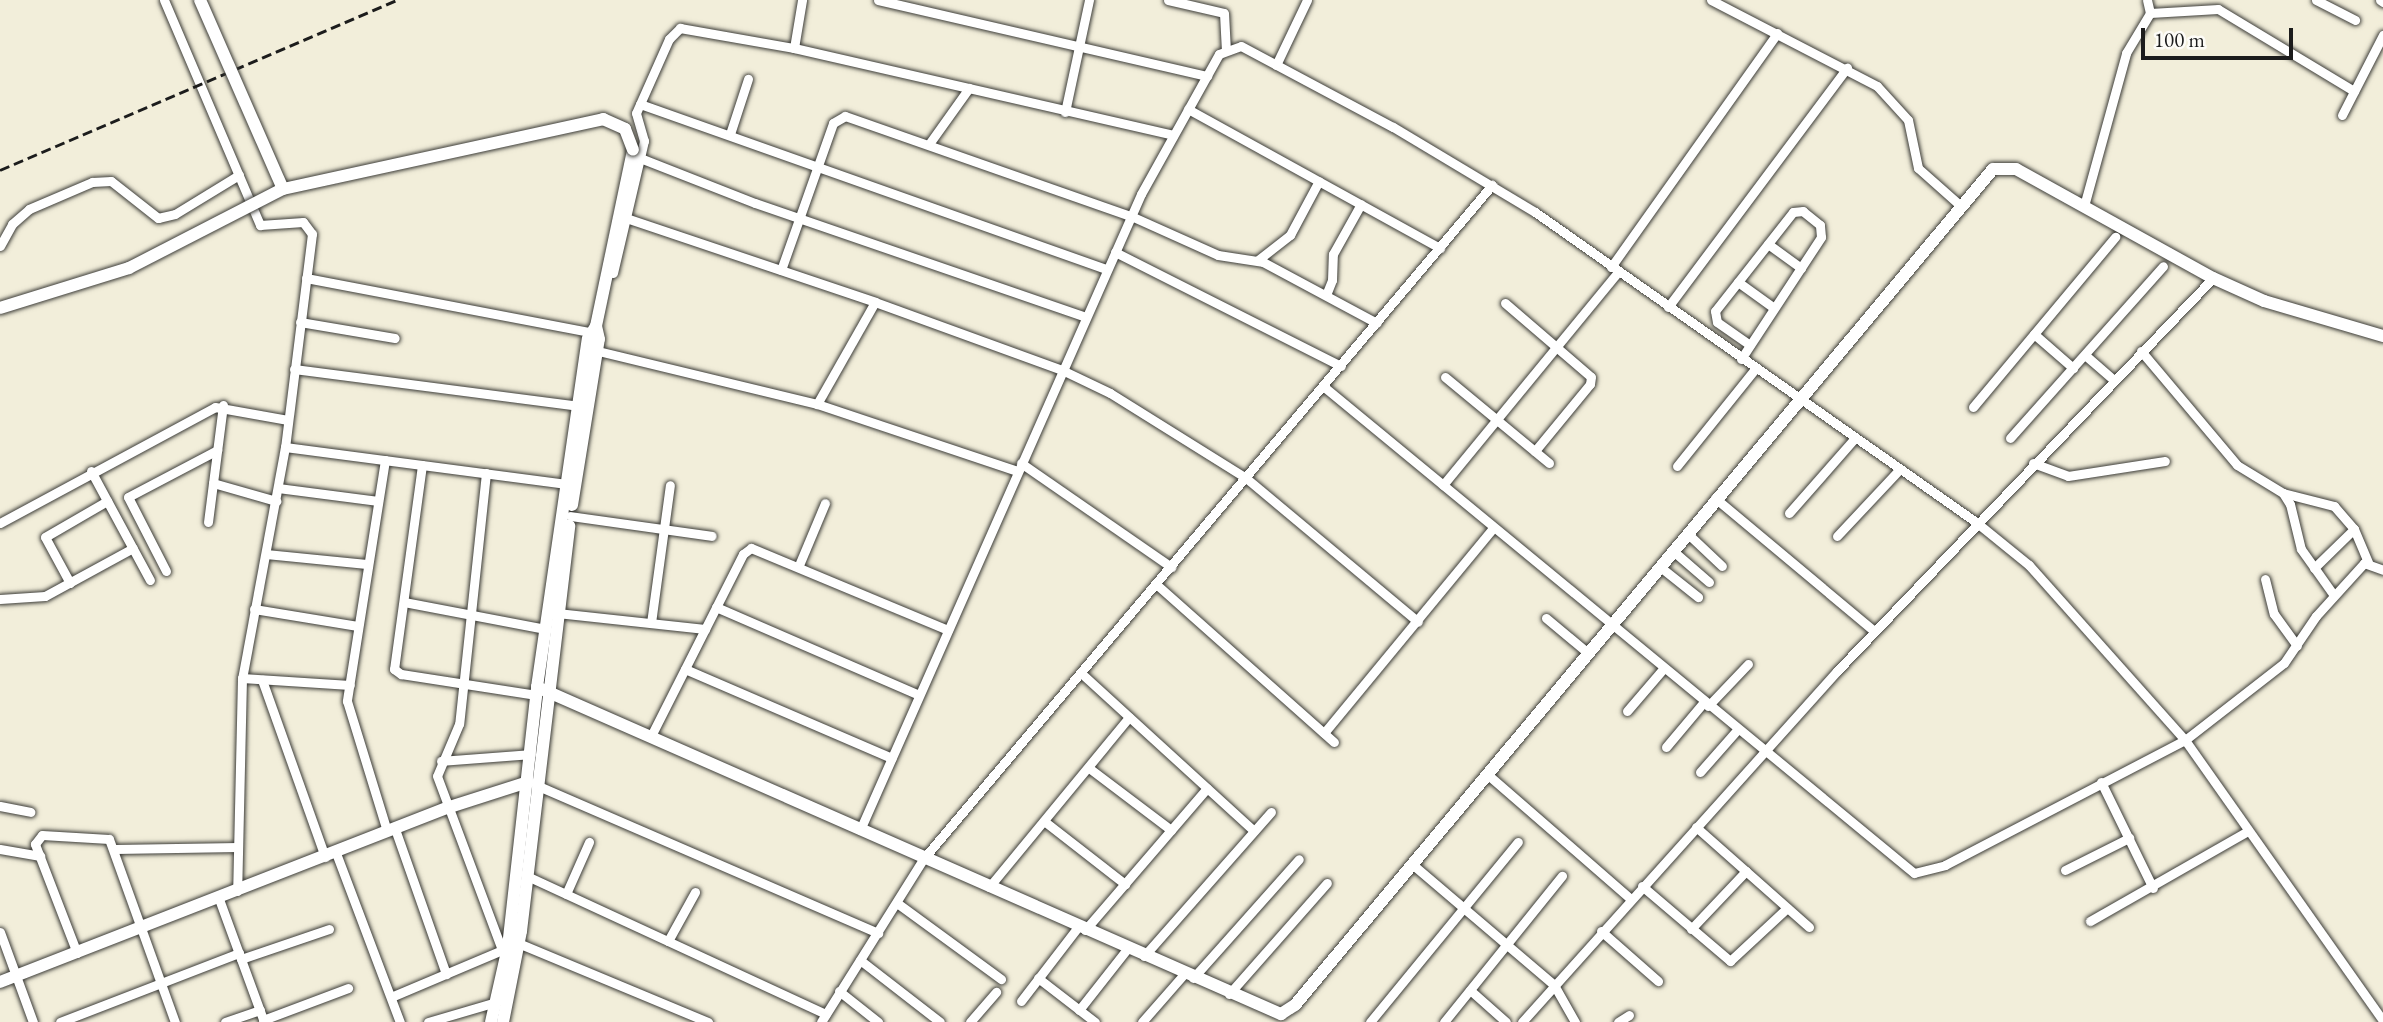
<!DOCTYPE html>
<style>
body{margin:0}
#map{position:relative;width:2383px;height:1022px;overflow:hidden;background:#f2eeda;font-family:"EB Garamond",serif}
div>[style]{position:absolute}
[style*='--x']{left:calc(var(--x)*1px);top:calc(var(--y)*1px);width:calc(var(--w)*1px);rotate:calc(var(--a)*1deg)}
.roads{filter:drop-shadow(0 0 2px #3c3c38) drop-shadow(0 0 2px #3c3c38)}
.street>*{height:9px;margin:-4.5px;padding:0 4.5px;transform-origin:4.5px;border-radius:4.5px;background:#fff}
.secondary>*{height:12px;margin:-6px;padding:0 6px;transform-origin:6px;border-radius:6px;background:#fff}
.rail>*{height:2.5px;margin-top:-1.25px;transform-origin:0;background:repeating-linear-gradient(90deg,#1c1c1c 0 10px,transparent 0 15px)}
.bridges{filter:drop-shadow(0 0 2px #3c3c38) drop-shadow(0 0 2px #3c3c38)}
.secondary-bridge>*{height:12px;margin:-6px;padding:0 6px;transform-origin:6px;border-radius:6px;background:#fff}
span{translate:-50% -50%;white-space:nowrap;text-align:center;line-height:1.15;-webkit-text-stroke:5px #fdfcf7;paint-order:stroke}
.scale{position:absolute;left:2141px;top:28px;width:152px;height:32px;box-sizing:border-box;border:4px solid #1c1c1c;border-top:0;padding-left:9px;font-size:21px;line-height:24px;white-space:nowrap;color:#1c1c1c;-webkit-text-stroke:5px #fdfcf7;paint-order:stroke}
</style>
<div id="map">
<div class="roads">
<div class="street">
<div style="--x:164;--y:0;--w:245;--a:66.9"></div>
<div style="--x:260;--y:225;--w:43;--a:-4"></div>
<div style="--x:303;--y:222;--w:15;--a:53"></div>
<div style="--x:312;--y:234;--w:215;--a:97.2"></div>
<div style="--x:285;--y:447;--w:235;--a:100.5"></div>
<div style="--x:242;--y:678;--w:213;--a:91.3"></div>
<div style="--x:878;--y:0;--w:338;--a:13"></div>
<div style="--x:1168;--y:0;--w:57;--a:13.1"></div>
<div style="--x:1224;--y:13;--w:35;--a:87"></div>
<div style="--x:1711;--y:0;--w:187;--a:27.4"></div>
<div style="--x:1877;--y:86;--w:46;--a:47.6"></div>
<div style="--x:1908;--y:120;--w:49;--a:78.2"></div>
<div style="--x:1918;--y:168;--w:57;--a:41.5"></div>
<div style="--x:2316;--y:0;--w:44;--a:27.1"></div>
<div style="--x:2380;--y:0;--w:4;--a:34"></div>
<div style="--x:2150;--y:13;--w:68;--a:-3.4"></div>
<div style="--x:2218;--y:9;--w:159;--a:31.1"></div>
<div style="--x:794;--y:48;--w:49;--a:-80.5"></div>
<div style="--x:1276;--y:65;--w:72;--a:-64.5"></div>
<div style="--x:640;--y:104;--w:495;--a:19.5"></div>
<div style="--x:1188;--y:109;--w:288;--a:28.9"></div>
<div style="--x:1065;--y:112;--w:115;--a:-77.9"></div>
<div style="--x:2342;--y:115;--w:90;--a:-62.9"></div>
<div style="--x:730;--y:134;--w:58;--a:-71.9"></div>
<div style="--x:929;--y:144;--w:69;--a:-54.5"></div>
<div style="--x:640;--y:158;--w:123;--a:21.4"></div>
<div style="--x:755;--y:203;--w:350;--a:19"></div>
<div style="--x:2084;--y:206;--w:159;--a:-74.6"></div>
<div style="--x:2126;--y:53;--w:47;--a:-59"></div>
<div style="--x:2150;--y:13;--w:13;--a:-103"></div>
<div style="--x:626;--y:218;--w:263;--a:18.6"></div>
<div style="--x:875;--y:302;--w:199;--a:20"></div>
<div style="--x:1062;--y:370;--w:53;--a:25.6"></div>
<div style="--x:1110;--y:393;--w:160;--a:32"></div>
<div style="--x:1246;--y:478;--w:224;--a:39.9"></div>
<div style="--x:1768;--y:244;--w:41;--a:36"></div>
<div style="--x:0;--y:246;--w:25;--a:-61"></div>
<div style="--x:12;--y:224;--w:23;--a:-41"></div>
<div style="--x:29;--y:209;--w:69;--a:-23.2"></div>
<div style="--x:92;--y:182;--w:19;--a:-3"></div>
<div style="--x:111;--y:181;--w:60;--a:38.2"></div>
<div style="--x:158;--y:218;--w:17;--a:-13"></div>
<div style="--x:175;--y:214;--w:75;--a:-31.4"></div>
<div style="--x:1115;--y:252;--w:253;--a:26.8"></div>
<div style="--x:1258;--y:260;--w:41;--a:-38"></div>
<div style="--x:1290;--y:235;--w:61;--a:-61.8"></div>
<div style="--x:1611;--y:267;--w:287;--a:-54.6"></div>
<div style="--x:781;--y:270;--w:156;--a:-70.5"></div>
<div style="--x:833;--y:123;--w:14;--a:-30"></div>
<div style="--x:845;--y:116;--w:303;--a:19.3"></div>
<div style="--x:1131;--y:216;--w:95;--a:24.1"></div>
<div style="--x:1218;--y:255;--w:46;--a:8.8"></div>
<div style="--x:1263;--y:262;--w:129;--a:28.2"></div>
<div style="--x:613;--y:273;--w:136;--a:-76.8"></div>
<div style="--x:644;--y:141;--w:29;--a:-106"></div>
<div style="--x:636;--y:113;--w:81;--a:-66"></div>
<div style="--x:669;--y:39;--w:16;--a:-45"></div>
<div style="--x:680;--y:28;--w:116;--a:10"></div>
<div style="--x:794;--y:48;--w:389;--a:12.9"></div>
<div style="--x:306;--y:278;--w:289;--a:10.8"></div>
<div style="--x:1738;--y:282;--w:44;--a:35.8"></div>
<div style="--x:1326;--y:295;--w:16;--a:-68"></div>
<div style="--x:1332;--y:280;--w:26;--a:-88"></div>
<div style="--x:1333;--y:254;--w:57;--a:-60.8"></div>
<div style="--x:1505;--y:303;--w:113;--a:40.7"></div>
<div style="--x:1591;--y:377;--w:7;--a:98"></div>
<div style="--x:1590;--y:384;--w:87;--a:129.4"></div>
<div style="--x:1668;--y:307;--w:299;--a:-53.2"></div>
<div style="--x:300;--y:322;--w:96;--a:9.6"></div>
<div style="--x:2034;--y:334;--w:52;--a:41.1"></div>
<div style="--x:598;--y:351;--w:225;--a:13.6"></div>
<div style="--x:817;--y:404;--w:211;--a:18.5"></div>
<div style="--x:2141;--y:351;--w:149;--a:49.9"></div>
<div style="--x:2237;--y:465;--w:54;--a:31.3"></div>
<div style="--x:2283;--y:493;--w:13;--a:58"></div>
<div style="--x:2290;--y:504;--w:46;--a:76.3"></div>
<div style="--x:2301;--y:549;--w:55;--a:54.6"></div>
<div style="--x:2085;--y:355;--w:38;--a:41"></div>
<div style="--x:1741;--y:359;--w:146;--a:-56.7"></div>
<div style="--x:1821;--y:237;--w:12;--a:-95"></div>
<div style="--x:1820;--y:225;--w:22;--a:-141"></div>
<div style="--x:1803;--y:211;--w:10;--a:174"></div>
<div style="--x:1793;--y:212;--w:126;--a:128.2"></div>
<div style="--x:1715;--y:311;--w:11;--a:80"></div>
<div style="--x:1717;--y:322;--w:40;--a:34.9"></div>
<div style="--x:294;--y:369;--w:286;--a:7.4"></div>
<div style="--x:1445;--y:377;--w:135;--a:39.6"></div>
<div style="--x:1323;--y:386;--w:766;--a:39.49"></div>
<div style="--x:1914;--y:873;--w:32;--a:-14"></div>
<div style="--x:1945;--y:865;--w:271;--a:-27.5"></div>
<div style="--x:2185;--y:740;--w:125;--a:-37.9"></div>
<div style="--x:2284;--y:663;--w:57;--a:-55.8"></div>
<div style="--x:2316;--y:616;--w:72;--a:-47.8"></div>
<div style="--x:2364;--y:563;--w:20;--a:20"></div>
<div style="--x:817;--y:404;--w:117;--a:-60.4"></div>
<div style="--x:1973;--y:407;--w:222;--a:-50.1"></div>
<div style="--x:2010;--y:438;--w:230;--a:-48.3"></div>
<div style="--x:285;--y:447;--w:284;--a:7.5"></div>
<div style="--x:385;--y:460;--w:244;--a:99"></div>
<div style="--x:347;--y:701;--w:136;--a:72.9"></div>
<div style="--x:1021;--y:463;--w:183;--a:34.7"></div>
<div style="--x:2033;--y:463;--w:37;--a:20"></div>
<div style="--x:2068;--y:476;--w:98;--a:-8.8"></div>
<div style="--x:422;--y:465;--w:206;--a:97.8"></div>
<div style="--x:394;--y:669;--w:9;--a:36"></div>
<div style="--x:401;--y:674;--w:137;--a:8.8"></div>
<div style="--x:1677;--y:466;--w:124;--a:-51.2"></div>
<div style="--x:91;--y:471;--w:124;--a:61.6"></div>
<div style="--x:486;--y:473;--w:252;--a:96.1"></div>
<div style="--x:459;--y:724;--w:56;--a:112.9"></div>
<div style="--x:437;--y:776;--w:194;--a:69.5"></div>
<div style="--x:213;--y:483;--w:66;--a:15.9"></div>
<div style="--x:1443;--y:485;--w:276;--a:-50.6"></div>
<div style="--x:278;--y:488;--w:101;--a:7.4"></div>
<div style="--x:2283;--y:493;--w:53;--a:14.3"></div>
<div style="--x:2334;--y:506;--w:30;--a:49"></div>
<div style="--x:2354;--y:529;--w:36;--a:67"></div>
<div style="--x:1715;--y:498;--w:207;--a:39.9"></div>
<div style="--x:1789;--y:513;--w:100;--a:-48.7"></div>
<div style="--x:570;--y:516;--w:143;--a:8"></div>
<div style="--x:208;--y:522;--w:118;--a:-82.7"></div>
<div style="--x:0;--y:523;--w:244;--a:-28.3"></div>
<div style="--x:215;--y:407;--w:74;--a:10.1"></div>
<div style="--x:1687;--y:533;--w:48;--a:43.3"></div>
<div style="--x:1837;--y:536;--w:92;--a:-46.8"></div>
<div style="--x:1672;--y:550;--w:49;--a:40.9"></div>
<div style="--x:266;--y:554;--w:101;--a:5.7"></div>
<div style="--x:799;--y:565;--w:67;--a:-67.2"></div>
<div style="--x:1659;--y:566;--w:50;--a:38.5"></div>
<div style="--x:2314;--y:568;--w:56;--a:-44.3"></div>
<div style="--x:166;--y:571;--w:83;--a:-117.2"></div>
<div style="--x:128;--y:497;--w:101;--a:-27.8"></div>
<div style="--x:2265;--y:579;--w:36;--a:76"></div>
<div style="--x:2274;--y:614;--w:39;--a:54"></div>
<div style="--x:70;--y:583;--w:52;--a:-118.5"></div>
<div style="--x:45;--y:537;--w:72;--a:-30.1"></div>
<div style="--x:1156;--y:584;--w:238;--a:41.6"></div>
<div style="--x:0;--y:599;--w:45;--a:-3.8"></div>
<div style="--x:45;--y:596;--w:100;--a:-28.6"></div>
<div style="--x:404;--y:602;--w:144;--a:10.8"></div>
<div style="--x:716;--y:607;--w:221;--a:23.4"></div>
<div style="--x:254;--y:609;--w:105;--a:9.3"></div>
<div style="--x:557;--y:613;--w:149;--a:6.2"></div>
<div style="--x:1546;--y:618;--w:55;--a:39.8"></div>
<div style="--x:651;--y:623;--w:139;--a:-82.2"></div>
<div style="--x:685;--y:669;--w:225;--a:23.3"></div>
<div style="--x:1081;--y:673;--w:234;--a:42.4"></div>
<div style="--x:242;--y:678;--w:108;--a:3.7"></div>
<div style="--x:262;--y:680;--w:188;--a:70.4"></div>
<div style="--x:1708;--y:706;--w:58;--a:-46.4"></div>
<div style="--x:1627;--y:711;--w:55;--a:-49.4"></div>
<div style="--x:1324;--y:733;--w:266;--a:-50.5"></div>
<div style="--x:651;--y:736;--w:204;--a:-63.2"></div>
<div style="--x:743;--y:554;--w:10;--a:-37"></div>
<div style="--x:751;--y:548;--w:213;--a:22.6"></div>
<div style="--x:1666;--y:747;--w:57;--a:-49.9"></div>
<div style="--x:441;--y:761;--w:90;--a:-4.4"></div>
<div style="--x:1089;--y:768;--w:103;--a:37.1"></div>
<div style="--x:1700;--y:772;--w:56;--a:-48.6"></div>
<div style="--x:1487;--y:774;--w:191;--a:41"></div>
<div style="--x:2101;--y:782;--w:118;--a:63.9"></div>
<div style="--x:536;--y:785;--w:373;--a:23.4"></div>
<div style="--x:0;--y:806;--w:31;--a:11"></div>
<div style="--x:1044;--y:821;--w:103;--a:37.9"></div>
<div style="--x:1696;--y:827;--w:151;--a:41.5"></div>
<div style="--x:395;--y:829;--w:154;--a:70.6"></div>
<div style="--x:860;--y:830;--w:695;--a:-66.16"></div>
<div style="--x:1141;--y:194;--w:160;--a:-60.9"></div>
<div style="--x:1219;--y:54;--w:23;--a:-20"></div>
<div style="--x:1241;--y:46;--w:172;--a:28.1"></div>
<div style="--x:1393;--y:127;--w:165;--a:30.9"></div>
<div style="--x:1535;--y:212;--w:539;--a:35.11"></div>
<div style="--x:1976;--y:522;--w:68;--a:39.1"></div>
<div style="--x:2029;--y:565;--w:234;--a:48.3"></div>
<div style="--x:2185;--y:740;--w:344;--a:54.8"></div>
<div style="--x:0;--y:849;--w:41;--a:9.9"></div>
<div style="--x:115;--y:849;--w:123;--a:-0.9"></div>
<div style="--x:336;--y:853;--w:181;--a:69.3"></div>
<div style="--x:1412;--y:864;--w:187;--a:40.4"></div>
<div style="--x:1554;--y:985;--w:43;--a:60.4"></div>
<div style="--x:2065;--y:870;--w:72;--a:-26.6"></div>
<div style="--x:527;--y:876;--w:329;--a:24.8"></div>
<div style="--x:1642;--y:886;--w:116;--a:40.4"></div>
<div style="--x:1730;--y:961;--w:78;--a:-42.9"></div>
<div style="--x:989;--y:887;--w:220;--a:-50.5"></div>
<div style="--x:566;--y:894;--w:57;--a:-66.1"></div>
<div style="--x:219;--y:899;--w:131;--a:69.9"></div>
<div style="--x:897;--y:903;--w:129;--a:36.2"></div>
<div style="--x:2090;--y:921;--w:182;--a:-29.7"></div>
<div style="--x:1691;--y:929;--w:80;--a:-46.5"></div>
<div style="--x:1085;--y:930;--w:187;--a:-49.3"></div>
<div style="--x:1601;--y:931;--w:76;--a:41.3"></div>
<div style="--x:0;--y:932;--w:96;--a:69.9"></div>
<div style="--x:668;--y:941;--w:56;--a:-61.1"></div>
<div style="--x:518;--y:943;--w:206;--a:22.6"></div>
<div style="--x:77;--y:953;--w:117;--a:-111.1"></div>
<div style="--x:35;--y:844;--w:11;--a:-52"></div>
<div style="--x:42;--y:835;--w:67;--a:3.4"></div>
<div style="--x:109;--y:839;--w:195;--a:70.2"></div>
<div style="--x:1144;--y:956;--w:192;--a:-48.6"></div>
<div style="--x:241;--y:959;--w:93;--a:-18.8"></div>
<div style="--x:860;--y:960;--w:101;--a:37.8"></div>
<div style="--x:1038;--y:978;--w:72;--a:37.7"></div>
<div style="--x:1193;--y:978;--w:159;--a:-48.3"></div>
<div style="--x:1470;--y:990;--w:48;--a:41.6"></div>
<div style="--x:839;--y:991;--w:50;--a:38.5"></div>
<div style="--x:1229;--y:994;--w:148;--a:-48.6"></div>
<div style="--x:391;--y:997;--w:121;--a:-22.9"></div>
<div style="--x:1021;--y:1001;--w:93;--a:-52.4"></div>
<div style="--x:1079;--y:1010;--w:78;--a:-51.8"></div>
<div style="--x:263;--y:1020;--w:91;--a:-20.6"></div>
<div style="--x:60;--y:1022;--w:192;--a:-21.1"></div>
<div style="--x:225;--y:1022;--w:37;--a:-19"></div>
<div style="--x:428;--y:1022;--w:71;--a:-16.4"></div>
<div style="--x:821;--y:1022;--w:194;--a:-57.9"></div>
<div style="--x:924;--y:858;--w:881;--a:-49.84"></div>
<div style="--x:970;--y:1022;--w:40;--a:-49"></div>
<div style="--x:1142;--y:1022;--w:64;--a:-48.8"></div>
<div style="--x:1370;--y:1022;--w:233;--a:-50.6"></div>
<div style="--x:1444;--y:1022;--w:188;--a:-51.1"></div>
<div style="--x:1522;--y:1022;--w:472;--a:-48.1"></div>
<div style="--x:1837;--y:671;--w:544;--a:-46.27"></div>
<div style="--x:1618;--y:1022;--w:13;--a:-32"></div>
</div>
<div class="secondary">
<div style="--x:572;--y:505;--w:168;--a:-80.8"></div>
<div style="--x:599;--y:339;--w:13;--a:-103"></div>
<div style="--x:537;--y:687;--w:813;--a:23.73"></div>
<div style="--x:1281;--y:1014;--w:17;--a:-33"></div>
<div style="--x:1295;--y:1005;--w:1089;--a:-50.14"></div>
<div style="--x:1993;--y:169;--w:23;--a:0"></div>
<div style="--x:2016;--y:169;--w:225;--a:29"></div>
<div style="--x:2213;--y:278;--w:56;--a:24.3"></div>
<div style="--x:2264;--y:301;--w:124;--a:16.4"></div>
<div style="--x:0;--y:982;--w:483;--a:-21.3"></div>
<div style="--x:450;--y:807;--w:82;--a:-17.8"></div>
<div style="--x:491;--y:1022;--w:77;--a:-77.2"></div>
<div style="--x:508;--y:947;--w:262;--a:-83.6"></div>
<div style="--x:537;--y:687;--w:352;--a:-81.7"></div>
<div style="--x:588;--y:339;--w:15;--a:-58"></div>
<div style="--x:596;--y:326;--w:180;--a:-78.1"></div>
<div style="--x:503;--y:1022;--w:93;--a:-78.8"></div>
<div style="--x:521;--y:931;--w:408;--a:-83.2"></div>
</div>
</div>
<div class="rail">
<div style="--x:0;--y:170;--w:432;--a:-23.2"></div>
</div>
<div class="bridges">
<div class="secondary-bridge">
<div style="--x:200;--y:0;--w:206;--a:66.3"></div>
<div style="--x:283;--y:189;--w:328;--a:-12.3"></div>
<div style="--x:603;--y:119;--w:24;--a:24"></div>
<div style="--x:625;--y:129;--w:22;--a:69"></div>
<div style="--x:0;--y:308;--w:135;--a:-17.2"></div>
<div style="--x:129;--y:268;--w:173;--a:-27.2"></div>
</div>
</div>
<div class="scale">100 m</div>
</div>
